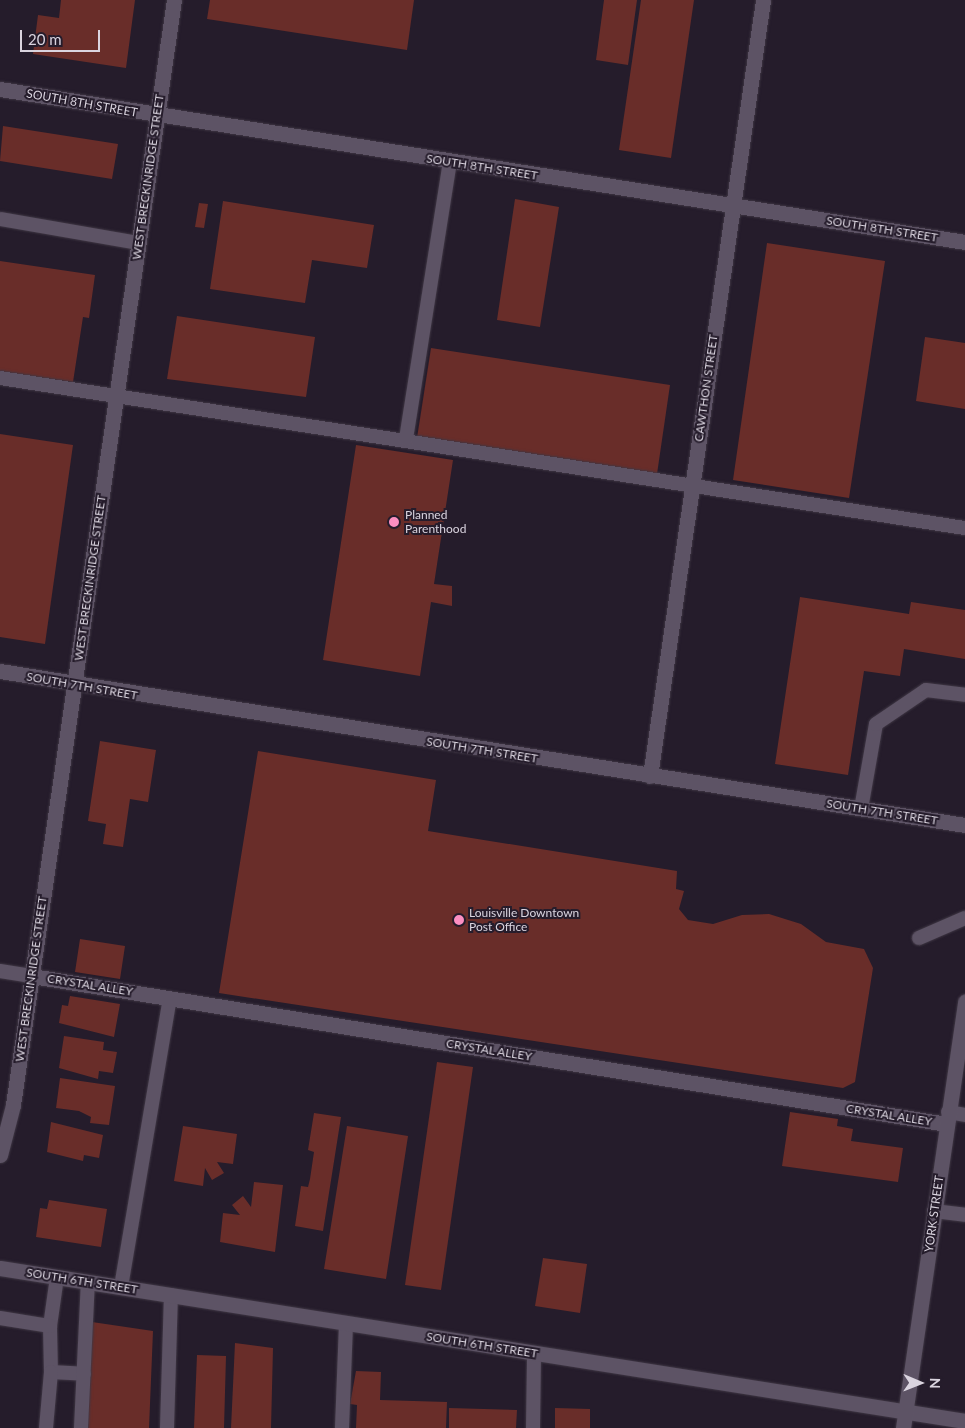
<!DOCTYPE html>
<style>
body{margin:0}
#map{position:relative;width:965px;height:1428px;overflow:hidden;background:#251c2b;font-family:Lato,sans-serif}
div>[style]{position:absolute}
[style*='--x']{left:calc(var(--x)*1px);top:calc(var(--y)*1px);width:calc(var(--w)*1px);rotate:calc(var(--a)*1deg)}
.building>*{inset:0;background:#692d29}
.roads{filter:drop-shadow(0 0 1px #3f3744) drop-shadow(0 0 1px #3f3744)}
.lane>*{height:14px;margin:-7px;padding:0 7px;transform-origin:7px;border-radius:7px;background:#5d5365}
.street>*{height:15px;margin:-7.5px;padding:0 7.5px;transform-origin:7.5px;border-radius:7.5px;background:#5d5365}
.secondary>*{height:15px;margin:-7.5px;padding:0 7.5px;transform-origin:7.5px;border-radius:7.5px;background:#5d5365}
.dots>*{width:14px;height:14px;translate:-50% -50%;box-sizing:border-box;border:2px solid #251c2b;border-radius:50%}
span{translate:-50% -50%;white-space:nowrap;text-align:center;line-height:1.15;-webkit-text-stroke:4px #251c2b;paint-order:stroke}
.street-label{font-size:12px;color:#dad4df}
.poi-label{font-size:12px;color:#dad4df}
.left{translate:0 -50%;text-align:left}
.north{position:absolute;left:895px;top:1358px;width:50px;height:50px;-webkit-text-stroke:4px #251c2b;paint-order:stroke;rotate:91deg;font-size:14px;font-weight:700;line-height:20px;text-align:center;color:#dad4df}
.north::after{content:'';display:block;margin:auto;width:18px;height:22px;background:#dad4df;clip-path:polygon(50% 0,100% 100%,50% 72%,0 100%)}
.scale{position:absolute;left:20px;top:30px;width:80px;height:22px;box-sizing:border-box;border:2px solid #dad4df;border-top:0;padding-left:6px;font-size:15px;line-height:18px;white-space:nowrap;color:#dad4df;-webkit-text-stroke:4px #251c2b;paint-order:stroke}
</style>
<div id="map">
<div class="building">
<div style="clip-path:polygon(61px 0,135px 0,126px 68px,33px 54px,38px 15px,59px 18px)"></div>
<div style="clip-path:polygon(210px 0,414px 0,407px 50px,207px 19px)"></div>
<div style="clip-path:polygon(604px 0,637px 0,628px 65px,596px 60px)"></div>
<div style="clip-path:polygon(641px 0,694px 0,671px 158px,619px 150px)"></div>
<div style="clip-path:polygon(3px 126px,118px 144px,112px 179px,0 161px)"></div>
<div style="clip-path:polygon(515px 199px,559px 207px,540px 327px,497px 320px)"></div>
<div style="clip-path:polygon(223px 201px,374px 225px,367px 268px,312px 260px,305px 303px,210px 289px)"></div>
<div style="clip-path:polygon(199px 203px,208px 204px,204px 228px,195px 227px)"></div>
<div style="clip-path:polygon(767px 243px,885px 261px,849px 498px,733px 480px)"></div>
<div style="clip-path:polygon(0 261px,95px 275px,89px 318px,83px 317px,73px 382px,0 372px)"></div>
<div style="clip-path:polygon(177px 316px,315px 337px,306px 397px,167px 379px)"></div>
<div style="clip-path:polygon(925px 337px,965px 343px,965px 409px,916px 401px)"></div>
<div style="clip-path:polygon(431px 348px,670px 385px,657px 474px,417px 438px)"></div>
<div style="clip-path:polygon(0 434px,73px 445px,45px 644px,0 637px)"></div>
<div style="clip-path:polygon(356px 445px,453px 460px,434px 584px,452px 586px,452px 606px,431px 602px,420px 676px,323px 660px)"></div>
<div style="clip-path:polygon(800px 597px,909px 614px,911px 602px,965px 610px,965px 659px,904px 649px,900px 676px,864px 671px,848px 775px,775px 764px)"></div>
<div style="clip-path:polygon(100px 741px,156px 750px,148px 802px,130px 799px,123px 847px,103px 844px,106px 824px,88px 821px)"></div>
<div style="clip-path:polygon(258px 751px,436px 780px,428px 831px,677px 871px,676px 889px,684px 891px,679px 909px,688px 920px,713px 924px,742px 915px,769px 914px,801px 924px,826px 942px,864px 949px,873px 968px,855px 1082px,843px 1088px,219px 993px)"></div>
<div style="clip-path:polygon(80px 939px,125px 946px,120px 979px,75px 972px)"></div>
<div style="clip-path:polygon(70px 996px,120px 1004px,114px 1037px,59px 1023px,62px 1005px,68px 1006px)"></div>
<div style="clip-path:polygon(64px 1036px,104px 1042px,103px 1050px,117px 1052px,113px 1073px,99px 1071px,98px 1079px,59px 1068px)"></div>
<div style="clip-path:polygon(437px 1062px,473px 1067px,441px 1290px,405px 1285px)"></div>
<div style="clip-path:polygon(60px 1078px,115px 1086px,109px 1125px,90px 1123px,91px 1117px,79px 1111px,56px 1108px)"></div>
<div style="clip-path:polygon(790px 1112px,838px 1119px,837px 1126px,853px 1129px,851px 1141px,903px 1148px,898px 1182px,782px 1166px)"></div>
<div style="clip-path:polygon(314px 1113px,341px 1117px,323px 1231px,295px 1226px,301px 1186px,308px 1187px,310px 1179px,314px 1152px,308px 1150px)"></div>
<div style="clip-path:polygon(51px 1122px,103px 1135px,99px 1158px,84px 1155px,83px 1161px,47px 1152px)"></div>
<div style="clip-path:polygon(183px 1126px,237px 1134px,233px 1164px,217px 1162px,224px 1173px,212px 1180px,205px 1168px,203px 1186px,174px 1181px)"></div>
<div style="clip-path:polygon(347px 1126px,408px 1136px,386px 1279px,324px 1269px)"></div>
<div style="clip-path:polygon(254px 1182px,283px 1185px,275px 1252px,220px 1242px,223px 1213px,240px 1215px,232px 1205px,243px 1196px,251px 1207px)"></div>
<div style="clip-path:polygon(49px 1200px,107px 1209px,101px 1247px,36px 1237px,40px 1208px,47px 1209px)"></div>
<div style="clip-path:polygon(543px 1258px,587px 1264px,580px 1313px,535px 1306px)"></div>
<div style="clip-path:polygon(92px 1322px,153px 1331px,149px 1428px,87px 1428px)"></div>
<div style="clip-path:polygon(235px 1343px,273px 1348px,271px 1428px,231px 1428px)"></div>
<div style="clip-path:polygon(197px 1355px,226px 1356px,224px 1428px,194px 1428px)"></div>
<div style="clip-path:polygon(356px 1371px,381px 1372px,380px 1400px,447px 1402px,446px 1428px,356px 1428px,357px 1405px,350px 1404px)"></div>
<div style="clip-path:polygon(449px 1408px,517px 1410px,516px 1428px,449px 1428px)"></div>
<div style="clip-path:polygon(555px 1408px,590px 1409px,590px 1428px,555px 1428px)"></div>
</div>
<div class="roads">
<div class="lane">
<div style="--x:1;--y:219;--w:139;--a:9.9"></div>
<div style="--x:0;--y:378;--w:977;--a:8.84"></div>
<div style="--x:406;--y:439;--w:280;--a:-81"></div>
<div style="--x:861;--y:809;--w:86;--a:-80"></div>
<div style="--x:876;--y:724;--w:60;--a:-34.2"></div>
<div style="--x:926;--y:690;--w:39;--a:7"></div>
<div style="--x:919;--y:938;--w:50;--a:-23.5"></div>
<div style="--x:0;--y:971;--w:32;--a:9"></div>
<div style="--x:948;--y:1112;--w:17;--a:10"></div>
<div style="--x:934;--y:1211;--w:31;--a:7"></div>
<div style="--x:57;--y:1277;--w:49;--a:98.1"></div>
<div style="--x:50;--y:1326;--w:46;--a:88.8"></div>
<div style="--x:51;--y:1372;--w:33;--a:3"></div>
<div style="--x:121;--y:1287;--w:293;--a:-80.4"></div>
<div style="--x:0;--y:1318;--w:51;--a:9.1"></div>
<div style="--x:46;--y:1428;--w:56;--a:-84.9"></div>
<div style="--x:81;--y:1428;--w:146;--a:-87.3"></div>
<div style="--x:167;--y:1428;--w:133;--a:-88.3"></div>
<div style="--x:342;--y:1428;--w:105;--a:-87.8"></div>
<div style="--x:533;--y:1428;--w:75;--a:-89.2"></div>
</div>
<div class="street">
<div style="--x:650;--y:776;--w:784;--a:-81.71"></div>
<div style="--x:32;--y:976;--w:927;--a:9.19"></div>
<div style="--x:0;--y:1268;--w:977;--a:9.01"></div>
<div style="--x:903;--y:1428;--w:431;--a:-81.7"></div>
</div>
<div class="secondary">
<div style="--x:0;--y:89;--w:977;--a:9.01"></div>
<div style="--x:0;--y:671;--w:977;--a:9.07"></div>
<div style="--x:0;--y:1155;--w:52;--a:-75.4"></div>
<div style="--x:13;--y:1105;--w:1117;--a:-81.71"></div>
</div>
</div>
<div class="dots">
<div style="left:394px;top:522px;background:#fc8fc2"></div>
<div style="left:459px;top:920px;background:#fc8fc2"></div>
</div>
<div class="street-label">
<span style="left:82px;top:103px;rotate:10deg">SOUTH 8TH STREET</span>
<span style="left:482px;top:167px;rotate:9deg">SOUTH 8TH STREET</span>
<span style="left:148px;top:177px;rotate:-82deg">WEST BRECKINRIDGE STREET</span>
<span style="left:882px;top:229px;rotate:9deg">SOUTH 8TH STREET</span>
<span style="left:706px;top:388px;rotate:-82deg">CAWTHON STREET</span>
<span style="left:90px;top:578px;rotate:-82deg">WEST BRECKINRIDGE STREET</span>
<span style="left:82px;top:686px;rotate:10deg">SOUTH 7TH STREET</span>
<span style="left:482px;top:750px;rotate:9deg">SOUTH 7TH STREET</span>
<span style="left:882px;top:812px;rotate:9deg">SOUTH 7TH STREET</span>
<span style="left:31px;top:979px;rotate:-82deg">WEST BRECKINRIDGE STREET</span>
<span style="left:90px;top:985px;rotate:9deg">CRYSTAL ALLEY</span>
<span style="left:489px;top:1050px;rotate:9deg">CRYSTAL ALLEY</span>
<span style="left:889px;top:1115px;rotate:9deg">CRYSTAL ALLEY</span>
<span style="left:934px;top:1214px;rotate:-82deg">YORK STREET</span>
<span style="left:82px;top:1281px;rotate:9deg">SOUTH 6TH STREET</span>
<span style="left:482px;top:1345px;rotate:9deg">SOUTH 6TH STREET</span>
</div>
<div class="poi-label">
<span class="left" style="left:405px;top:522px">Planned<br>Parenthood</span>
<span class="left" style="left:469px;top:920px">Louisville Downtown<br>Post Office</span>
</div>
<div class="north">N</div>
<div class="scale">20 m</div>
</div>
